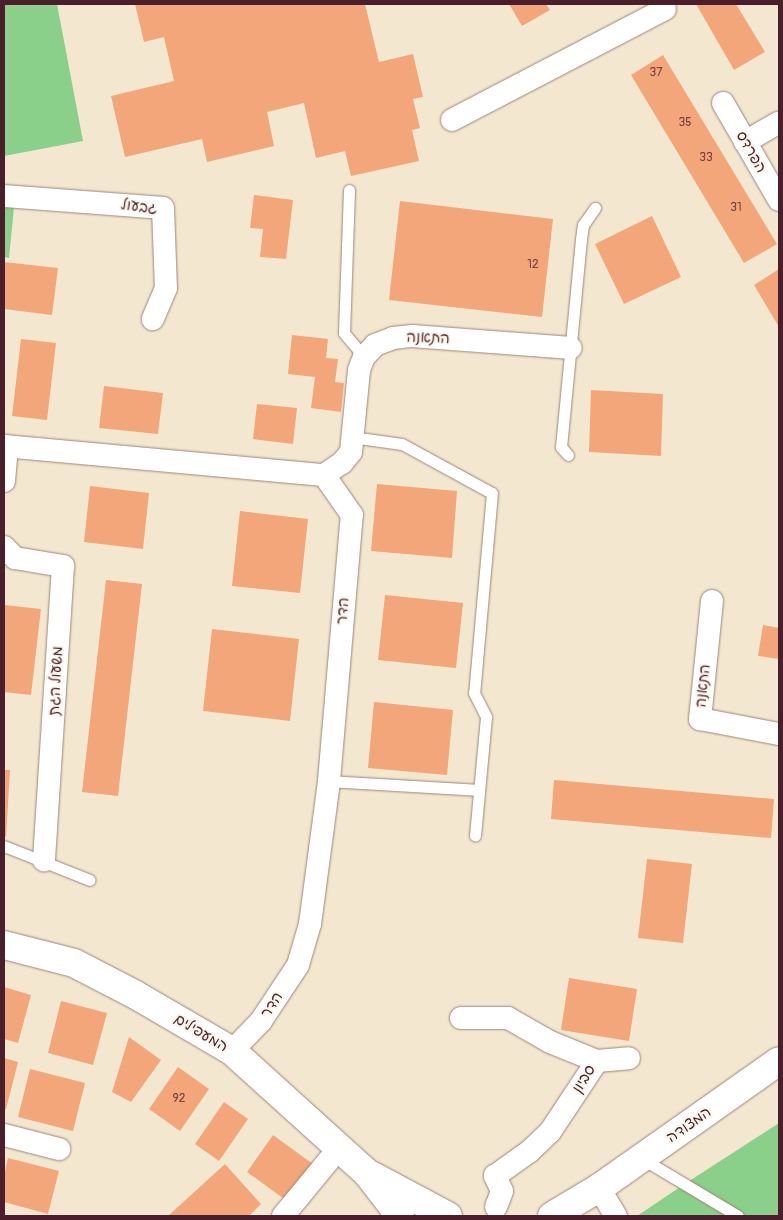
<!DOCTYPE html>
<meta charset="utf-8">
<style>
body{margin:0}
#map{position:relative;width:783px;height:1220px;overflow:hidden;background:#f3e8cf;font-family:Pangolin,"Playpen Sans Hebrew",sans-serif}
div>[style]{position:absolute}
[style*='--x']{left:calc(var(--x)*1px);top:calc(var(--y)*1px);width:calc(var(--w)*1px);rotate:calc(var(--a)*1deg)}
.green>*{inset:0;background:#8ad08b}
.building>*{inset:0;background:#f3a67a}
.roads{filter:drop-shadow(0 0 1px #9e847d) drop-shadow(0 0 1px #9e847d)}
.service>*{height:11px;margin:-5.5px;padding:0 5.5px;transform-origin:5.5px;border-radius:5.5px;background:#fff}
.minor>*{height:22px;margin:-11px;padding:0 11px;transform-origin:11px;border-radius:11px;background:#fff}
.tertiary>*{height:28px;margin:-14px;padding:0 14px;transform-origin:14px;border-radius:14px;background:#fff}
span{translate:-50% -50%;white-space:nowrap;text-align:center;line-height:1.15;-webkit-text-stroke:4px #fbf7ec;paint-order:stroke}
.number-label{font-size:12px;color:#74413f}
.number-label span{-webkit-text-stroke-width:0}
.street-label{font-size:15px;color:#4a1f2b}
.frame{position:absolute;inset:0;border:5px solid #4a1f2b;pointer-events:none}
</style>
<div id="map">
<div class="green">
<div style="clip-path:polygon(4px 4px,57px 4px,83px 141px,4px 156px)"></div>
<div style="clip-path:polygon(4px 196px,15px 197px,9px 258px,4px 257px)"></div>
<div style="clip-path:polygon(779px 1123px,779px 1216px,637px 1216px,683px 1185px)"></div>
</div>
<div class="building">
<div style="clip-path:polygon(135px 4px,365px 4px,379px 62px,413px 54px,423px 97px,413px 99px,420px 128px,412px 130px,419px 161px,351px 176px,345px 151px,316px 158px,304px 103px,267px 112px,274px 146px,207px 162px,202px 139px,125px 157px,111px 96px,174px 81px,164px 37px,144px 42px)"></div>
<div style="clip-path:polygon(509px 4px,546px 4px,550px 10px,522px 26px)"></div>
<div style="clip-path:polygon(696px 4px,736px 4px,765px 52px,734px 70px)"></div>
<div style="clip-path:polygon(663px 55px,777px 244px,744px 263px,631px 75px)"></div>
<div style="clip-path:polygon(254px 195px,293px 200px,286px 259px,260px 257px,263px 229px,250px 228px)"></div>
<div style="clip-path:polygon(400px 201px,553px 219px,542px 317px,389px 300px)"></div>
<div style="clip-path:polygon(652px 216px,681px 277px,624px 304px,595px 244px)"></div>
<div style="clip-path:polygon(4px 262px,58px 268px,52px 315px,4px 309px)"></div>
<div style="clip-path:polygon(779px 269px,779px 327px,754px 285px)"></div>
<div style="clip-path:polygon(292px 335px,328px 339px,326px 358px,338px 359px,335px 382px,344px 383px,341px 412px,311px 408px,315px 377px,288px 374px)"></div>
<div style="clip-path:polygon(21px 339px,56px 343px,47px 420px,12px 416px)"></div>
<div style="clip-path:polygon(104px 386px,163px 393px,158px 434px,99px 428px)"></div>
<div style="clip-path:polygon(591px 390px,663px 394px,661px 456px,589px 452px)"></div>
<div style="clip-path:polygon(257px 404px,297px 408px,293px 444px,253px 439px)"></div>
<div style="clip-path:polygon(377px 484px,457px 491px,452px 558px,371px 551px)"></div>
<div style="clip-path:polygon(90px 486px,149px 493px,143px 549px,84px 542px)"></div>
<div style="clip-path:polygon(240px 511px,308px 519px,300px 593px,232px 586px)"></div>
<div style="clip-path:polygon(106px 580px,142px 584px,118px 796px,82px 792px)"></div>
<div style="clip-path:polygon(385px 595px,463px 603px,456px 668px,378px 660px)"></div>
<div style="clip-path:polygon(4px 605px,41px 609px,31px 695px,4px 692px)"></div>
<div style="clip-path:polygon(763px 625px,779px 628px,779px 659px,758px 656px)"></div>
<div style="clip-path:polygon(212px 629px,299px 639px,290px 721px,203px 711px)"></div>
<div style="clip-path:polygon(374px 702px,453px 710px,447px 775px,368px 768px)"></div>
<div style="clip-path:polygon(4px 770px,10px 770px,6px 837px,4px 836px)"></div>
<div style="clip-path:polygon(554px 780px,774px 799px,771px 838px,551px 819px)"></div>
<div style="clip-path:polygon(647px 859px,692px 864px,683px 943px,638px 938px)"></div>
<div style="clip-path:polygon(569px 978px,637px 989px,629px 1041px,561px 1030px)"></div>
<div style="clip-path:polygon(4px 987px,31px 995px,18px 1043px,4px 1039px)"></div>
<div style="clip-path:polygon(61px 1001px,107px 1013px,93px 1065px,48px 1053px)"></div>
<div style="clip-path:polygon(129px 1037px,161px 1060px,131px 1102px,112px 1092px)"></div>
<div style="clip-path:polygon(4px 1058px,18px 1062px,6px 1109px,4px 1109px)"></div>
<div style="clip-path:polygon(178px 1067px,209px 1089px,180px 1131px,149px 1109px)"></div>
<div style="clip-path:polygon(30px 1069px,85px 1083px,73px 1131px,18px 1117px)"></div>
<div style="clip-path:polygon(224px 1102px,248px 1119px,219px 1161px,195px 1144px)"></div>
<div style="clip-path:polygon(273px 1135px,313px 1164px,287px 1201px,247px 1172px)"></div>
<div style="clip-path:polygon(8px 1158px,59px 1171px,48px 1214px,4px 1202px,4px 1176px)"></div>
<div style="clip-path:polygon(225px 1164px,261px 1204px,249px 1216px,168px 1216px)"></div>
</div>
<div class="roads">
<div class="service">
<div style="--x:349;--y:190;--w:143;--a:92"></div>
<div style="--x:344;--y:333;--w:31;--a:50"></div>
<div style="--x:352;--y:437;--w:50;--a:8"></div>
<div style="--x:402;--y:444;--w:102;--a:28.6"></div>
<div style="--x:492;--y:493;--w:201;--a:95.1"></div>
<div style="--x:474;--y:693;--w:27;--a:63"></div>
<div style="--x:486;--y:717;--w:119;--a:95.3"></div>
<div style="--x:568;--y:455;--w:11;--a:-131"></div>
<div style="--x:561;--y:447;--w:209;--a:-84.5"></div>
<div style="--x:581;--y:239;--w:14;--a:-82"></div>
<div style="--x:583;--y:225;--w:21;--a:-55"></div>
<div style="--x:329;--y:781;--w:150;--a:3.4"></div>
<div style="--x:4;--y:846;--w:92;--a:21.6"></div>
<div style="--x:641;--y:1158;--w:113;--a:30.9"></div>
</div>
<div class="minor">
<div style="--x:723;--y:103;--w:112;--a:60"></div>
<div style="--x:452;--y:120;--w:240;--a:-27.5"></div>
<div style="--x:745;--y:142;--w:39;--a:-30"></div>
<div style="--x:4;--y:196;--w:159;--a:4.3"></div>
<div style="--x:163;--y:208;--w:80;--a:87.9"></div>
<div style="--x:166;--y:288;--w:34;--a:113"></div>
<div style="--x:4;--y:446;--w:321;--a:5.2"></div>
<div style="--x:324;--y:475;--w:22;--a:-34"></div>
<div style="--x:342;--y:463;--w:14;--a:-51"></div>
<div style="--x:351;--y:452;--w:82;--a:-84.4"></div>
<div style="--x:359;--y:370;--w:14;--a:-69"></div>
<div style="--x:364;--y:357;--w:16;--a:-47"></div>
<div style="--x:375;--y:345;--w:19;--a:-21"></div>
<div style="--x:393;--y:338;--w:20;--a:-6"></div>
<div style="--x:413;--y:336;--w:158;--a:4.3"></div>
<div style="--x:4;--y:481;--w:35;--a:-85"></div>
<div style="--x:4;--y:547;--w:16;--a:45"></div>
<div style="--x:15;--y:558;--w:49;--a:9.5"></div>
<div style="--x:63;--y:566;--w:295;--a:93.7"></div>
<div style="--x:712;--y:601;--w:119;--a:95.8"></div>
<div style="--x:700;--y:719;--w:80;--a:10.8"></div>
<div style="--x:461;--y:1018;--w:47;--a:0"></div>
<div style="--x:508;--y:1018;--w:48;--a:29.7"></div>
<div style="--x:550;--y:1042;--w:51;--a:22"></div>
<div style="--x:597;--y:1061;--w:32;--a:-5"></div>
<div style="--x:232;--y:1051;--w:42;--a:-46"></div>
<div style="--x:261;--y:1021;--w:67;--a:-56.5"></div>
<div style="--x:298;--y:965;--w:43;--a:-73.7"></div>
<div style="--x:310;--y:924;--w:144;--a:-82.4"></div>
<div style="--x:329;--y:781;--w:267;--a:-85.1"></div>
<div style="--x:352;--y:515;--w:49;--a:-125"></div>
<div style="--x:4;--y:1135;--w:57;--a:14.3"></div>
<div style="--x:599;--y:1188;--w:33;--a:59"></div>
<div style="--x:496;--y:1207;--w:17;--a:-69"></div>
<div style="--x:502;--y:1191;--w:17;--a:-115"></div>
<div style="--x:495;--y:1176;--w:43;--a:-35.5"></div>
<div style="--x:530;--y:1151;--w:28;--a:-44"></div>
<div style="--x:550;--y:1132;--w:85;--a:-56.5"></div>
<div style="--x:283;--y:1216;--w:88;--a:-50.5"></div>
</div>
<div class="tertiary">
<div style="--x:4;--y:945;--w:72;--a:14.4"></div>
<div style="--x:74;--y:963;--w:68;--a:27.3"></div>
<div style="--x:134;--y:994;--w:113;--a:30.2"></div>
<div style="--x:232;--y:1051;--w:182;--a:42.1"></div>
<div style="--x:367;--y:1173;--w:54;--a:52.5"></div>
<div style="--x:373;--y:1176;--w:85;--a:28.1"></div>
<div style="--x:552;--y:1216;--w:55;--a:-30.8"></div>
<div style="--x:599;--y:1188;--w:220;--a:-35.2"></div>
</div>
</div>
<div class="number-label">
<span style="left:656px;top:73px">37</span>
<span style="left:685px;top:123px">35</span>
<span style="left:706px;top:158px">33</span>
<span style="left:736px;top:208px">31</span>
<span style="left:533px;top:265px">12</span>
<span style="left:179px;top:1099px">92</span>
</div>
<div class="street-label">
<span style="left:751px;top:152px;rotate:60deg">הפרדס</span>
<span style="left:139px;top:207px;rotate:7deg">גבעול</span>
<span style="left:428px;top:338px;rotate:2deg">התאנה</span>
<span style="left:343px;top:611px;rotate:-85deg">הדר</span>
<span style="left:56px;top:681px;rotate:-87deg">משעול הגת</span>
<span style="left:703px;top:686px;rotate:-84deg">התאנה</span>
<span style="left:272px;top:1005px;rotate:-57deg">הדר</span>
<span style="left:201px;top:1033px;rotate:31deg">המעפילים</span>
<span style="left:584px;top:1079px;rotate:-58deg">סביון</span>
<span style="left:689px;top:1125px;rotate:-35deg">המצודה</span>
</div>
<div class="frame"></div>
</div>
